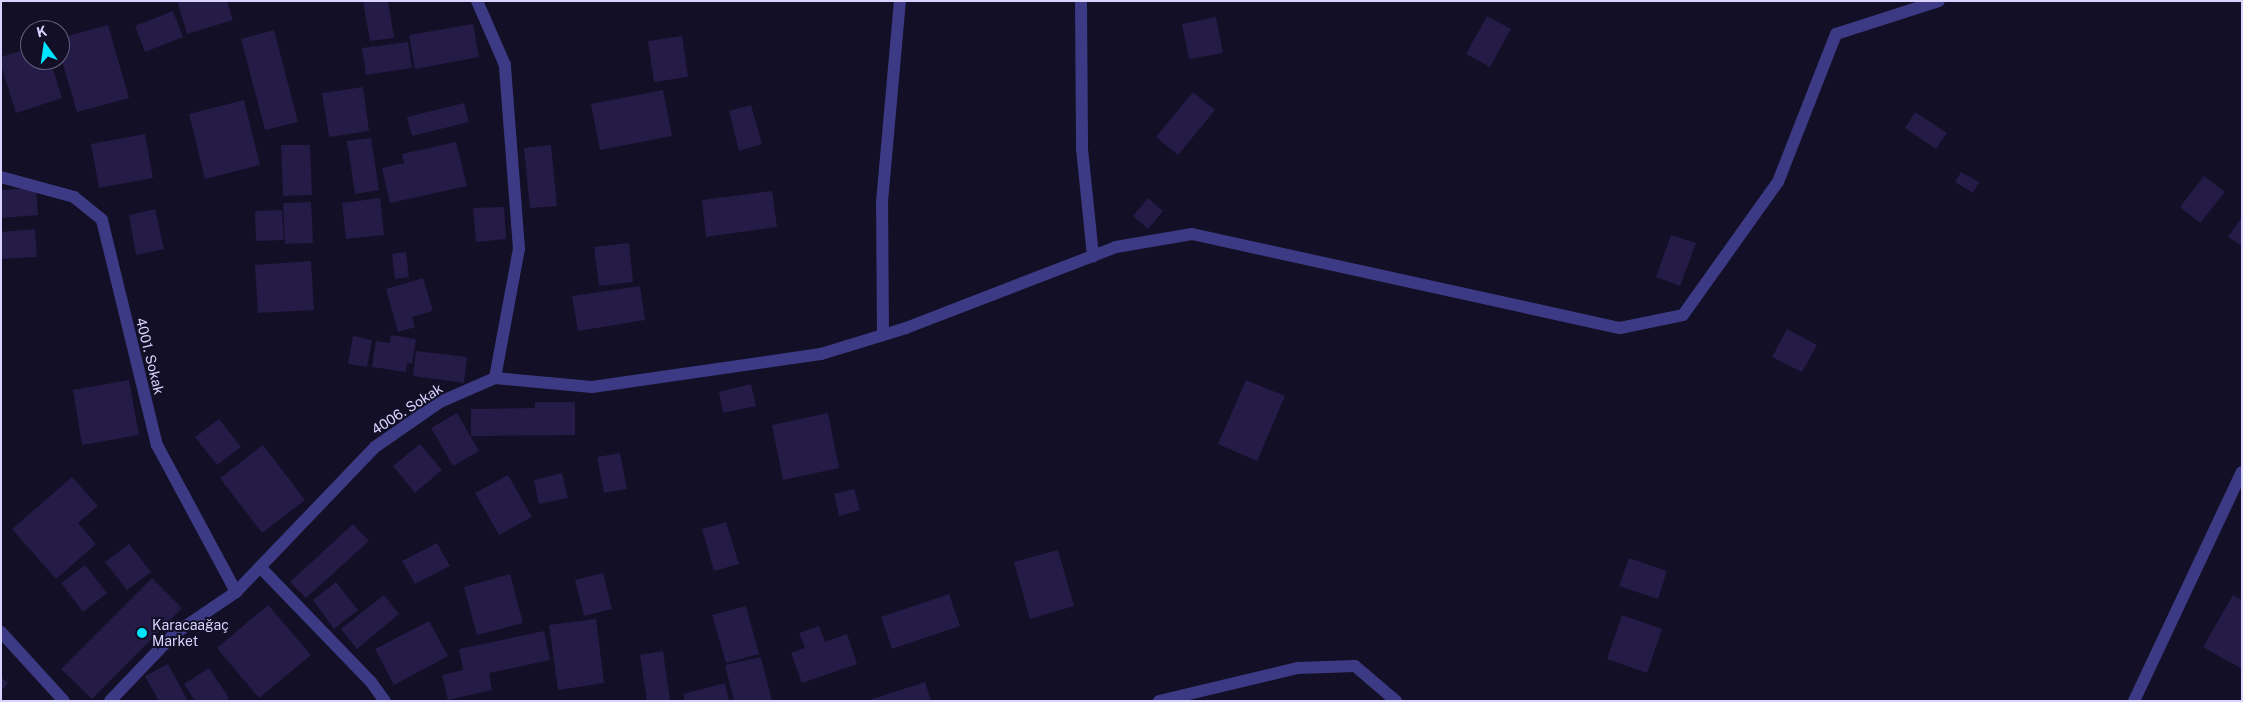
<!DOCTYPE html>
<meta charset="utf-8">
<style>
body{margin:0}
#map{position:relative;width:2243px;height:702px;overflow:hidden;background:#130f26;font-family:"Public Sans",sans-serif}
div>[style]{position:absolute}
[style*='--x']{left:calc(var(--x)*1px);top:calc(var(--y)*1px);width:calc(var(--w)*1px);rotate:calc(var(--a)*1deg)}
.building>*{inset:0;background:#241b47}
.minor>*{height:12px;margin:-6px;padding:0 6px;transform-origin:6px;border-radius:6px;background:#3d3a85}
.dots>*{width:14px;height:14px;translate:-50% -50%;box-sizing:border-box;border:2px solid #130f26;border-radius:50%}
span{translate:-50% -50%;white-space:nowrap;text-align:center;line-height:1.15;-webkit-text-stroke:4px #130f26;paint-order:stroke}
.street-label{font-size:14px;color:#d9d4ff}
.poi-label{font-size:14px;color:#d9d4ff}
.left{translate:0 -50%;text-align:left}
.frame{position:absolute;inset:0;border:2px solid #d9d4ff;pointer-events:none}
.north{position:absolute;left:20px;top:20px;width:50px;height:50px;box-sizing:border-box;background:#130f26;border:1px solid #625e7d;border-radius:50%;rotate:346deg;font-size:14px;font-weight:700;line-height:20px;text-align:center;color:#d9d4ff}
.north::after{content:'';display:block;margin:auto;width:18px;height:22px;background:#00e5ff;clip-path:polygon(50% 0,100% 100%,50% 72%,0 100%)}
</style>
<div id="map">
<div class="building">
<div style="clip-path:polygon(177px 1px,227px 1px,233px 20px,187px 34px)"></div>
<div style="clip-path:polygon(363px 1px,388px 1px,394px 38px,370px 41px)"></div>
<div style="clip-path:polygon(173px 11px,183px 37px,145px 52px,135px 26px)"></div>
<div style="clip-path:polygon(1487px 16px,1511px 29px,1490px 67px,1466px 54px)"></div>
<div style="clip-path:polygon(1216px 17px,1223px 53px,1189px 59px,1182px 24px)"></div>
<div style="clip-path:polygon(473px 24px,479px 57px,415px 69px,409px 35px)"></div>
<div style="clip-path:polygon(108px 25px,129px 98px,77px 112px,60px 54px,60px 38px)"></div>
<div style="clip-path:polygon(274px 30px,298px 122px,265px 130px,241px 39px)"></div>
<div style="clip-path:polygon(682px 36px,688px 77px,654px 82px,648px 41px)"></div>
<div style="clip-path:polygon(408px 42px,412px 68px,366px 75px,362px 48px)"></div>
<div style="clip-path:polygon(30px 48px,30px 60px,50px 60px,62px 98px,16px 113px,1px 65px,1px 57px)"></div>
<div style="clip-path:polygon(363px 87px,369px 131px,329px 137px,322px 93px)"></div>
<div style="clip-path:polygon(663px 90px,672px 136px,600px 150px,591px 104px)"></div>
<div style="clip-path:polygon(1193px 92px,1215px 110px,1178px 155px,1156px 137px)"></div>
<div style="clip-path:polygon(244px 100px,260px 165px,205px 179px,189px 114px)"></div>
<div style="clip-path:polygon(464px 103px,469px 122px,412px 136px,407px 117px)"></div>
<div style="clip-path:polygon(751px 105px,762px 144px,739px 151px,729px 111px)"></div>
<div style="clip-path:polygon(1915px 112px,1947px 133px,1936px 149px,1905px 128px)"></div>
<div style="clip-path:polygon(145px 134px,153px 178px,99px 188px,91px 144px)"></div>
<div style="clip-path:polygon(371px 138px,379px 190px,355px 194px,347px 141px)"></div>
<div style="clip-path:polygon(456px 142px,467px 186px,390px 203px,382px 168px,404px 163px,402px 154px)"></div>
<div style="clip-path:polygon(281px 145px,310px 145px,312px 195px,283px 196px)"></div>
<div style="clip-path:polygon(551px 145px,557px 206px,530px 208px,524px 148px)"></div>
<div style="clip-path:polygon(1961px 172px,1979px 182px,1973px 193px,1955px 182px)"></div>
<div style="clip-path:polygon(2204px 176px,2225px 192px,2200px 223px,2180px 207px)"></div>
<div style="clip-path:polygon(36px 188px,38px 215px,1px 218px,1px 190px)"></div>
<div style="clip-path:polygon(772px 191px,777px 227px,706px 237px,702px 200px)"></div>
<div style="clip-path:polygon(380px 198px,384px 235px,346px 239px,342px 203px)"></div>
<div style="clip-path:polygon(1148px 198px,1163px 211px,1148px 229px,1133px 216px)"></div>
<div style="clip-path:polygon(311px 202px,313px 243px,285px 244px,283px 203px)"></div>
<div style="clip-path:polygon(504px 207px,506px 239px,476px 242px,473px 208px)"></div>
<div style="clip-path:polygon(155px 209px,164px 249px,136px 255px,129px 215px)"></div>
<div style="clip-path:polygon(282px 210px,284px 240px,256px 241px,255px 211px)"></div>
<div style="clip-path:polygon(2242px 217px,2242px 246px,2228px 237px)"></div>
<div style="clip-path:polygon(35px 229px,37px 257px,1px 259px,1px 232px)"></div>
<div style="clip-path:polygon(1671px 235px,1696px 243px,1680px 286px,1656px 277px)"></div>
<div style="clip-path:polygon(629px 243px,633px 282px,599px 286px,594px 247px)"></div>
<div style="clip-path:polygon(406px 252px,409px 277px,395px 279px,392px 254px)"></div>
<div style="clip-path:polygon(311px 261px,314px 310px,258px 313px,255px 265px)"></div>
<div style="clip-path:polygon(423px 278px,433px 311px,412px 317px,415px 327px,398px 332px,386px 289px)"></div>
<div style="clip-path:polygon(640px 286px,645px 320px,578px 331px,572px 296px)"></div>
<div style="clip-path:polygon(1787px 329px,1817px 345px,1802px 372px,1772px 357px)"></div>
<div style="clip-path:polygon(391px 335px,416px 339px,412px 364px,407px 363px,406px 372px,372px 367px,376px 341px,390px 343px)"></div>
<div style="clip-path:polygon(353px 336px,372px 340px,367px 367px,348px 364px)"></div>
<div style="clip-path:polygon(416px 351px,467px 357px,464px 383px,413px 376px)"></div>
<div style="clip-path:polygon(129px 380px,139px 435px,82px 445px,73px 390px)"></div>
<div style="clip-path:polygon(1246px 380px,1285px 396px,1257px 461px,1218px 444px)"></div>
<div style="clip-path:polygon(751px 384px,756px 406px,723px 413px,719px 392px)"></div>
<div style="clip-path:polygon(535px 402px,575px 402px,575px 435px,471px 436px,471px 409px,535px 408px)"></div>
<div style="clip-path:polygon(457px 413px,479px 451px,453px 466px,431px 428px)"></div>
<div style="clip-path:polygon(828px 413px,839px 468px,783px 480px,772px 425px)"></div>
<div style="clip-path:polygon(219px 419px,241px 447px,217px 465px,195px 437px)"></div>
<div style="clip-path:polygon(420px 444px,442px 470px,415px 493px,393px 466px)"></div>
<div style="clip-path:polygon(263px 445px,305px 500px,262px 533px,220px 478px)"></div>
<div style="clip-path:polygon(620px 453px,627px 489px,604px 493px,597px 457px)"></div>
<div style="clip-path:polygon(562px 473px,568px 498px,539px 504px,534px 480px)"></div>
<div style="clip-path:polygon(508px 475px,532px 517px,499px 535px,475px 493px)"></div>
<div style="clip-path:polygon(72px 477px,98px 506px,78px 523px,96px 544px,56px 579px,12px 529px)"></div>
<div style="clip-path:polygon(854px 489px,860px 510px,839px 516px,834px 494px)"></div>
<div style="clip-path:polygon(726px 522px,739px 564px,714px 571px,702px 529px)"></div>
<div style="clip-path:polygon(353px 524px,369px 541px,306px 598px,290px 582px)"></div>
<div style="clip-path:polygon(437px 543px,450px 566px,415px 584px,402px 561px)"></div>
<div style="clip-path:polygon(129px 544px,151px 572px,127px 590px,105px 562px)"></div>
<div style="clip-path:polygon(1058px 550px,1074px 606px,1030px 619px,1014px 562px)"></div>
<div style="clip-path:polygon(1629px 558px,1667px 571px,1658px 599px,1619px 586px)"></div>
<div style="clip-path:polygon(85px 565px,107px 593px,83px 612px,61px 583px)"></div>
<div style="clip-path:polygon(603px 573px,612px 609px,584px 616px,575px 580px)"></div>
<div style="clip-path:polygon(510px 574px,523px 623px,477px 635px,464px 587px)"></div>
<div style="clip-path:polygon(152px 578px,182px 608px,92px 699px,61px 669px)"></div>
<div style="clip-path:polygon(336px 582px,358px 610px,334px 629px,313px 600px)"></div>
<div style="clip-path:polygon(949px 594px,960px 626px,892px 649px,881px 617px)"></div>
<div style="clip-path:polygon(384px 595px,399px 614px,357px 649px,341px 629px)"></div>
<div style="clip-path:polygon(2233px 595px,2242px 600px,2242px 669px,2203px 647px)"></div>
<div style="clip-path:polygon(268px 605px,311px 655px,259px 698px,217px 648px)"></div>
<div style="clip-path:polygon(746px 606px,759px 654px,726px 663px,712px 615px)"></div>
<div style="clip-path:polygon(1622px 615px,1662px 629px,1647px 673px,1607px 659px)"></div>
<div style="clip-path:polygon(596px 619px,604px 683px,558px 690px,549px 625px)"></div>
<div style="clip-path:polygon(429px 621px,448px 656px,394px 685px,375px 649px)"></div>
<div style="clip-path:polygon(819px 626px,825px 642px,847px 634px,857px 664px,802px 683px,791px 653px,805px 648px,799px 633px)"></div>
<div style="clip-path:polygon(544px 631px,550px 660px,489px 673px,492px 690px,448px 700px,442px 675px,463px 670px,459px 649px)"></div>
<div style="clip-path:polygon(663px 651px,670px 701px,647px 701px,640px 655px)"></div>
<div style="clip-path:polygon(761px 657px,772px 701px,734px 701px,725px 665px)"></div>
<div style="clip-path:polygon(168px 664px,188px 701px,159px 701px,145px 676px)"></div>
<div style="clip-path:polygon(209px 668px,229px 698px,225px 701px,195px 701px,184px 684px)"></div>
<div style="clip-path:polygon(1px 677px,8px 683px,1px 691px)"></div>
<div style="clip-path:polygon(925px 682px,931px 701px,869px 701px,869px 700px)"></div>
<div style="clip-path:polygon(725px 683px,729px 701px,685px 701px,683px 694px)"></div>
</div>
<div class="minor">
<div style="--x:1081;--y:1;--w:148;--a:89.6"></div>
<div style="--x:1082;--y:149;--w:108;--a:84.1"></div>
<div style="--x:1;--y:177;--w:76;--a:15.3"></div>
<div style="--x:74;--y:197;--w:36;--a:39"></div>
<div style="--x:102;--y:220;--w:232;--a:76.3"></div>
<div style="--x:157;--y:445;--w:167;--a:61.7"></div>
<div style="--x:883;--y:335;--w:133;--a:-90.4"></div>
<div style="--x:882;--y:202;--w:202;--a:-84.9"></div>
<div style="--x:495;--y:378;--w:97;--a:5.3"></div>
<div style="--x:592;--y:387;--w:231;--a:-8.2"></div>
<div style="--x:821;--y:354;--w:89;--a:-17"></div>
<div style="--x:906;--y:328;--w:225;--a:-21.1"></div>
<div style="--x:1116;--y:247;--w:77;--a:-9.7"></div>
<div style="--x:1192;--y:234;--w:438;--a:12.4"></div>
<div style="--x:1620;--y:328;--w:64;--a:-11.7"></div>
<div style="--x:1683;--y:315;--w:163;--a:-54.5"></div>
<div style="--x:1778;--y:182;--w:159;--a:-68.6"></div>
<div style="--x:1836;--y:34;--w:108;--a:-17.8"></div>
<div style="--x:260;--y:567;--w:160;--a:46"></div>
<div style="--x:371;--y:682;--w:24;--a:54"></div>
<div style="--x:1;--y:632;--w:93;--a:47.6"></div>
<div style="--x:110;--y:701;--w:93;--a:-46.3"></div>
<div style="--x:174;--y:634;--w:75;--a:-34.1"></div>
<div style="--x:236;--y:592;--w:201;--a:-46.2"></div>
<div style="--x:375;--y:447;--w:79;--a:-34.7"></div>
<div style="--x:440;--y:402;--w:60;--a:-23.6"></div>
<div style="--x:495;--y:378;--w:131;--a:-79.5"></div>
<div style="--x:519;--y:249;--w:185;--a:-94.4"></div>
<div style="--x:505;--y:65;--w:70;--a:-113.6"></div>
<div style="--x:1159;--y:701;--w:142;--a:-13.4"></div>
<div style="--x:1297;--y:668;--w:58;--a:-2"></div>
<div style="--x:1355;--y:666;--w:54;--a:40.5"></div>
<div style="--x:2134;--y:701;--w:253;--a:-64.8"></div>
</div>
<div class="dots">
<div style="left:142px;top:633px;background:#00e5ff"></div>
</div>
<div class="street-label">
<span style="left:150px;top:356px;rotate:76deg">4001. Sokak</span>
<span style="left:407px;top:409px;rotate:-33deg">4006. Sokak</span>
</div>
<div class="poi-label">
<span class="left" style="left:152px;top:633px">Karacaağaç<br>Market</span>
</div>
<div class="frame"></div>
<div class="north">K</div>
</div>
